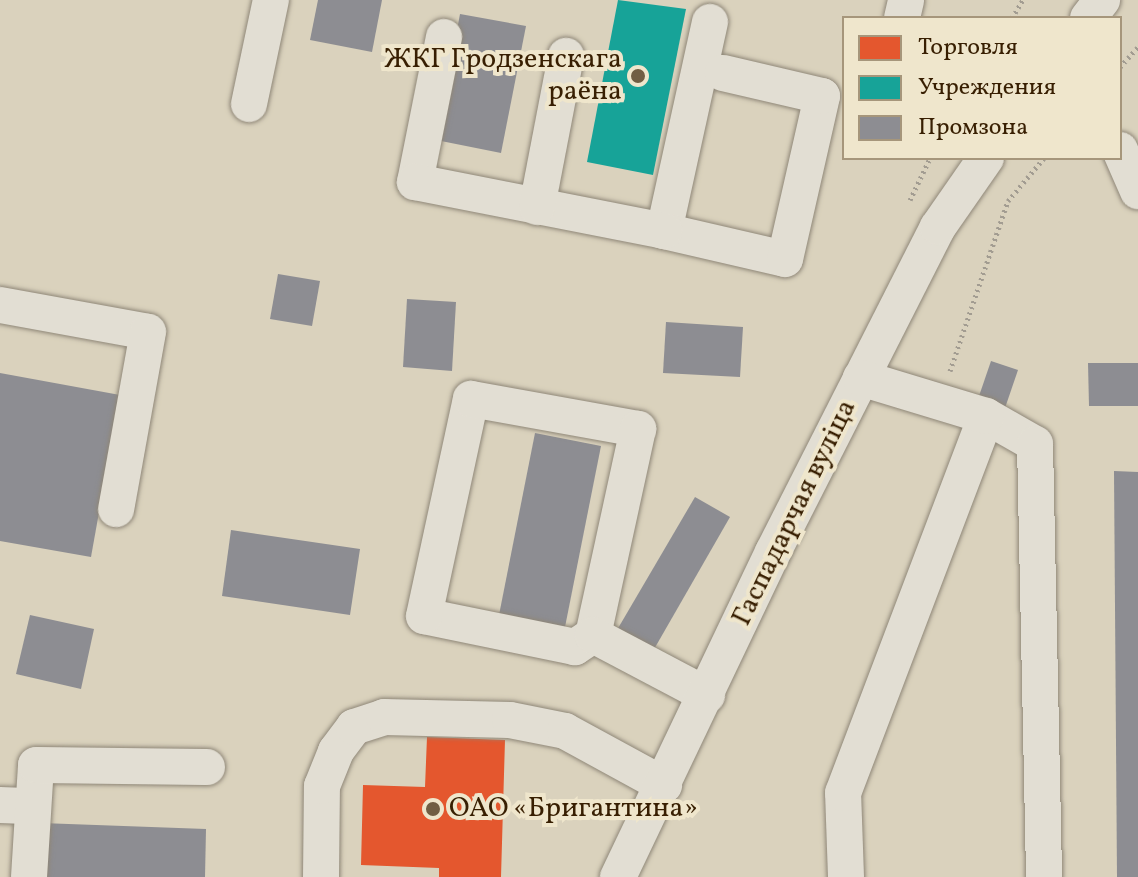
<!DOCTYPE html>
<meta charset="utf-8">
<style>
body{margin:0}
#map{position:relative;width:1138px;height:877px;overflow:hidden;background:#dad2bd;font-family:Vollkorn,serif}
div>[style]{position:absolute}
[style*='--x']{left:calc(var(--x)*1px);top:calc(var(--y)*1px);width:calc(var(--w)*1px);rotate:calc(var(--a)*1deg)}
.shops>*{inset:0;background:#e4572e}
.public>*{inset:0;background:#17a398}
.industry>*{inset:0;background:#8d8d92}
.path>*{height:5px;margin-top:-2.5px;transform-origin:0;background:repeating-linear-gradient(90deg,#a29c91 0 2px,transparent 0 6px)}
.roads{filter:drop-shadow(0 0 2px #8f8778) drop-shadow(0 0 2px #8f8778)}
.minor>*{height:36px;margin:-18px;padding:0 18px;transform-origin:18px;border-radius:18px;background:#e2ded3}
.dots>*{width:22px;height:22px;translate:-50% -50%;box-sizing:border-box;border:4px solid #efe6cc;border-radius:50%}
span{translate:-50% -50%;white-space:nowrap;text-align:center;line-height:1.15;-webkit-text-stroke:8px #efe6cc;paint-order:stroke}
.poi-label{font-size:28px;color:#381f02}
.right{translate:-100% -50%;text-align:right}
.left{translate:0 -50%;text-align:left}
.street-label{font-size:28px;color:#381f02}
.legend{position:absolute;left:842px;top:16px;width:280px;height:144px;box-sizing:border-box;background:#efe6cc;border:2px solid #a6967b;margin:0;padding:10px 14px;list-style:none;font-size:24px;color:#381f02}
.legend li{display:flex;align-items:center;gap:16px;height:40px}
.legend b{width:40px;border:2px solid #a6967b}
</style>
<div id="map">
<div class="shops">
<div style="clip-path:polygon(427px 737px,505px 740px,501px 877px,439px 877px,439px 868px,361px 865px,363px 785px,425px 787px)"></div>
</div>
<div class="public">
<div style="clip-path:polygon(618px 0,686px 9px,653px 175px,587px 162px)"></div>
</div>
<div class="industry">
<div style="clip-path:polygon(318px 0,382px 0,372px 52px,310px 40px)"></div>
<div style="clip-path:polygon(460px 14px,526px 26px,501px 153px,436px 140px)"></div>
<div style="clip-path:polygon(278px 274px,320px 281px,312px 326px,270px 319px)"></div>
<div style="clip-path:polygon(407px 299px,456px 302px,452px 371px,403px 367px)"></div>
<div style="clip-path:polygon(666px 322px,743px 327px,740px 377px,663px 373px)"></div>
<div style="clip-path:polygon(991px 361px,1018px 370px,1005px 408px,978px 399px)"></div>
<div style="clip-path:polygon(1088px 363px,1138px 363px,1138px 406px,1089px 406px)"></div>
<div style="clip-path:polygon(0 373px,120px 395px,91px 557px,0 541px)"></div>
<div style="clip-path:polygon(535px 433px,601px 446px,565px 627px,499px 615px)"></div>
<div style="clip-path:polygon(1114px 471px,1138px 472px,1138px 877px,1117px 877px)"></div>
<div style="clip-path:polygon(695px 497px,730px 517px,653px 651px,617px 630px)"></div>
<div style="clip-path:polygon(231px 530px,360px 549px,350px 615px,222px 596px)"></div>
<div style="clip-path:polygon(30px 615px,94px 629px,81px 689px,16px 674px)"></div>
<div style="clip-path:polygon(41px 823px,206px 829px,205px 877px,39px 877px)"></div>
</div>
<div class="path">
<div style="--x:1012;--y:18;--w:21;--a:-59"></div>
<div style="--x:1120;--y:67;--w:27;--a:-48"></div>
<div style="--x:910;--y:200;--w:47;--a:-64.5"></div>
<div style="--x:950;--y:371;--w:180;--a:-71.2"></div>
<div style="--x:1008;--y:201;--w:56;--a:-50.1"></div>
</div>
<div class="roads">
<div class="minor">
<div style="--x:902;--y:18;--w:18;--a:-77"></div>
<div style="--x:1088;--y:18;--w:23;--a:-52"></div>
<div style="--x:710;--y:22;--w:214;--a:102.4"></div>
<div style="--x:664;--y:231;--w:124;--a:13"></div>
<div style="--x:785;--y:259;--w:167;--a:-77.2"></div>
<div style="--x:822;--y:96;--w:102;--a:-166.9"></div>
<div style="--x:444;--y:37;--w:148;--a:101.3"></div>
<div style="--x:415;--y:182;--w:254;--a:11.1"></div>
<div style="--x:249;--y:104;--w:106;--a:-78.1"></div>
<div style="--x:1120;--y:150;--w:45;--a:66.3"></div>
<div style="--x:537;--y:207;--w:154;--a:-79.1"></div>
<div style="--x:0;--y:305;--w:150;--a:10.3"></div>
<div style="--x:148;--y:332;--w:180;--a:100.2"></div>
<div style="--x:986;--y:416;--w:56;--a:29.7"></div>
<div style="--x:1035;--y:444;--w:433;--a:88.8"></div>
<div style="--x:593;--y:635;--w:22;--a:146"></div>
<div style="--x:575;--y:647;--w:154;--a:-168.4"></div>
<div style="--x:424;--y:616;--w:222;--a:-77.8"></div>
<div style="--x:471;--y:399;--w:170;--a:10.2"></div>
<div style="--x:638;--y:429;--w:211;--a:102.3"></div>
<div style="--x:593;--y:635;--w:129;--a:27.8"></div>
<div style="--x:0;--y:805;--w:33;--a:2"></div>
<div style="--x:29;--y:877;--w:112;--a:-86.4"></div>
<div style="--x:36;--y:765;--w:171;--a:0.7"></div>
<div style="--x:321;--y:877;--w:91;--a:-89.4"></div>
<div style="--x:322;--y:786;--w:38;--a:-68"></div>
<div style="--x:336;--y:751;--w:30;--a:-53"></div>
<div style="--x:354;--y:727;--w:32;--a:-18"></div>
<div style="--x:384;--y:717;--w:126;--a:1.4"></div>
<div style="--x:510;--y:720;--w:56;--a:11.3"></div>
<div style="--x:565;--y:731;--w:113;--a:28.6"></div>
<div style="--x:618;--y:877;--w:360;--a:-64.5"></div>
<div style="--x:773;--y:552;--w:364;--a:-63.1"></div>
<div style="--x:938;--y:227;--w:84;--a:-55.2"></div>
<div style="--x:846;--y:877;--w:84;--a:-92"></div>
<div style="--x:843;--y:793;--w:403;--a:-69.2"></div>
<div style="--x:986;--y:416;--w:131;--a:-163.1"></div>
</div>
</div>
<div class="dots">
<div style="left:638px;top:76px;background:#715e43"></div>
<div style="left:433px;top:809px;background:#715e43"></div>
</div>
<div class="poi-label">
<span class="right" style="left:622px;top:76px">ЖКГ Гродзенскага<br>раёна</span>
<span class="left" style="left:449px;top:809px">ОАО «Бригантина»</span>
</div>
<div class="street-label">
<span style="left:795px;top:513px;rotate:-64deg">Гаспадарчая вуліца</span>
</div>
<ul class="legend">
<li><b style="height:22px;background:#e4572e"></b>Торговля</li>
<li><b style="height:22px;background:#17a398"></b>Учреждения</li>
<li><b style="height:22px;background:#8d8d92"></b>Промзона</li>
</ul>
</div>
